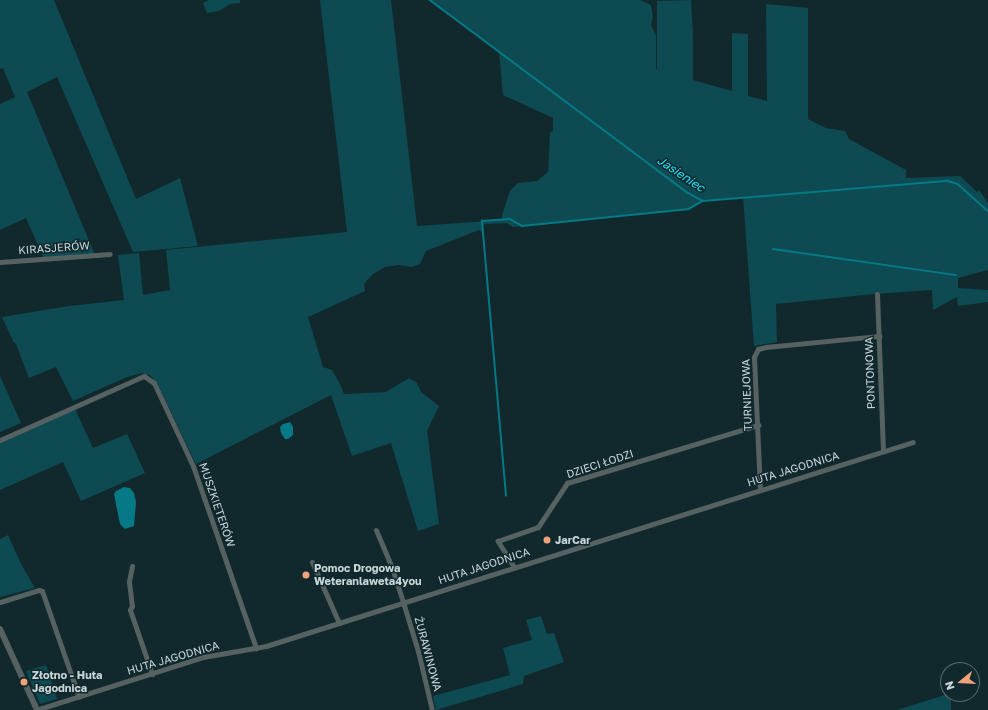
<!DOCTYPE html>
<meta charset="utf-8">
<style>
body{margin:0}
#map{position:relative;width:988px;height:710px;overflow:hidden;background:#11292d;font-family:"Golos Text",sans-serif}
div>[style]{position:absolute}
[style*='--x']{left:calc(var(--x)*1px);top:calc(var(--y)*1px);width:calc(var(--w)*1px);rotate:calc(var(--a)*1deg)}
.green>*{inset:0;background:#0d4a52}
.water>*{inset:0;background:#057986}
.stream>*{height:1.5px;margin:-0.75px;padding:0 0.75px;transform-origin:0.75px;border-radius:0.75px;background:#057986}
.minor>*{height:5px;margin:-2.5px;padding:0 2.5px;transform-origin:2.5px;border-radius:2.5px;background:#566162}
.tertiary>*{height:6px;margin:-3px;padding:0 3px;transform-origin:3px;border-radius:3px;background:#566162}
.dots>*{width:11px;height:11px;translate:-50% -50%;box-sizing:border-box;border:2px solid #11292d;border-radius:50%}
span{translate:-50% -50%;white-space:nowrap;text-align:center;line-height:1.15;-webkit-text-stroke:3px #11292d;paint-order:stroke}
.street-label{font-size:11px;color:#c8d6d8}
.poi-label{font-size:11px;color:#c8d6d8;font-weight:700}
.left{translate:0 -50%;text-align:left}
.water-label{font-size:12px;color:#1be5fc;font-style:italic}
.north{position:absolute;left:940px;top:662px;width:40px;height:40px;box-sizing:border-box;background:#11292d;border:1px solid #5a6e71;border-radius:50%;rotate:252deg;font-size:11px;font-weight:700;line-height:16px;text-align:center;color:#c8d6d8}
.north::after{content:'';display:block;margin:auto;width:14px;height:18px;background:#f0a27a;clip-path:polygon(50% 0,100% 100%,50% 72%,0 100%)}
</style>
<div id="map">
<div class="green">
<div style="clip-path:polygon(0 0,54px 0,136px 199px,180px 178px,198px 246px,133px 252px,57px 77px,27px 92px,95px 255px,44px 259px,26px 218px,0 230px,0 104px,15px 97px,3px 68px,0 69px)"></div>
<div style="clip-path:polygon(209px 0,240px 0,240px 3px,230px 4px,219px 11px,207px 13px,203px 3px)"></div>
<div style="clip-path:polygon(320px 0,391px 0,417px 226px,503px 220px,502px 215px,510px 191px,518px 183px,537px 181px,548px 172px,550px 132px,553px 131px,553px 118px,503px 95px,499px 52px,430px 0,640px 0,651px 5px,653px 17px,651px 25px,656px 35px,656px 69px,657px 69px,657px 1px,691px 0,693px 35px,693px 80px,732px 91px,732px 33px,748px 34px,748px 96px,767px 101px,766px 4px,808px 8px,808px 119px,826px 128px,845px 131px,849px 139px,906px 170px,906px 178px,960px 176px,977px 192px,979px 190px,988px 203px,988px 270px,958px 278px,958px 288px,988px 290px,988px 302px,958px 306px,957px 297px,933px 310px,932px 290px,874px 294px,776px 304px,777px 342px,754px 346px,743px 197px,703px 201px,689px 209px,513px 227px,507px 223px,484px 224px,483px 233px,479px 230px,426px 251px,420px 264px,412px 267px,399px 265px,385px 267px,373px 274px,364px 284px,365px 291px,308px 317px,323px 367px,332px 370px,341px 386px,344px 394px,386px 392px,409px 378px,417px 383px,421px 392px,439px 406px,427px 431px,439px 524px,418px 531px,391px 443px,352px 456px,331px 395px,196px 464px,159px 387px,150px 375px,143px 373px,127px 377px,73px 401px,56px 367px,29px 378px,16px 344px,13px 341px,2px 317px,69px 306px,124px 300px,118px 255px,139px 253px,143px 295px,170px 290px,166px 250px,347px 232px)"></div>
<div style="clip-path:polygon(0 376px,21px 423px,0 432px)"></div>
<div style="clip-path:polygon(75px 409px,93px 448px,127px 434px,145px 473px,81px 501px,63px 462px,0 490px,0 443px)"></div>
<div style="clip-path:polygon(8px 535px,21px 564px,35px 588px,0 597px,0 539px)"></div>
<div style="clip-path:polygon(541px 616px,547px 634px,554px 633px,564px 662px,524px 676px,523px 684px,436px 710px,433px 696px,510px 675px,503px 648px,532px 640px,526px 620px)"></div>
<div style="clip-path:polygon(46px 665px,57px 699px,40px 704px,26px 671px)"></div>
<div style="clip-path:polygon(948px 694px,951px 694px,951px 710px,897px 710px)"></div>
</div>
<div class="water">
<div style="clip-path:polygon(290px 422px,293px 427px,293px 435px,288px 439px,285px 439px,281px 433px,280px 427px,283px 424px)"></div>
<div style="clip-path:polygon(124px 487px,130px 488px,134px 493px,136px 502px,134px 526px,125px 529px,120px 524px,114px 494px,116px 491px)"></div>
</div>
<div class="stream">
<div style="--x:430;--y:0;--w:322;--a:36.8"></div>
<div style="--x:688;--y:193;--w:17;--a:28"></div>
<div style="--x:703;--y:201;--w:246;--a:-4.7"></div>
<div style="--x:948;--y:181;--w:10;--a:17"></div>
<div style="--x:958;--y:184;--w:40;--a:42"></div>
<div style="--x:773;--y:249;--w:185;--a:8.1"></div>
<div style="--x:506;--y:496;--w:276;--a:-95"></div>
<div style="--x:482;--y:221;--w:28;--a:-4"></div>
<div style="--x:510;--y:219;--w:14;--a:30"></div>
<div style="--x:522;--y:226;--w:168;--a:-5.8"></div>
<div style="--x:689;--y:209;--w:16;--a:-30"></div>
</div>
<div class="minor">
<div style="--x:0;--y:262;--w:110;--a:-4.2"></div>
<div style="--x:877;--y:294;--w:157;--a:87.8"></div>
<div style="--x:0;--y:440;--w:158;--a:-24"></div>
<div style="--x:144;--y:376;--w:12;--a:35"></div>
<div style="--x:154;--y:383;--w:92;--a:64.8"></div>
<div style="--x:193;--y:466;--w:193;--a:70.9"></div>
<div style="--x:760;--y:490;--w:133;--a:-92.6"></div>
<div style="--x:754;--y:357;--w:9;--a:-63"></div>
<div style="--x:758;--y:349;--w:8;--a:-14"></div>
<div style="--x:766;--y:347;--w:114;--a:-5.6"></div>
<div style="--x:376;--y:530;--w:38;--a:67"></div>
<div style="--x:391;--y:565;--w:39;--a:72"></div>
<div style="--x:403;--y:602;--w:51;--a:73"></div>
<div style="--x:418;--y:651;--w:61;--a:76.7"></div>
<div style="--x:312;--y:562;--w:67;--a:66.1"></div>
<div style="--x:132;--y:566;--w:16;--a:101"></div>
<div style="--x:129;--y:582;--w:24;--a:83"></div>
<div style="--x:132;--y:606;--w:4;--a:117"></div>
<div style="--x:130;--y:610;--w:68;--a:71"></div>
<div style="--x:514;--y:567;--w:31;--a:-122"></div>
<div style="--x:498;--y:541;--w:42;--a:-19.3"></div>
<div style="--x:538;--y:527;--w:53;--a:-56.6"></div>
<div style="--x:567;--y:483;--w:200;--a:-16.9"></div>
<div style="--x:0;--y:602;--w:41;--a:-17.1"></div>
<div style="--x:39;--y:590;--w:3;--a:18"></div>
<div style="--x:42;--y:591;--w:112;--a:70.8"></div>
<div style="--x:36;--y:710;--w:175;--a:-17.6"></div>
<div style="--x:203;--y:657;--w:64;--a:-9.9"></div>
<div style="--x:266;--y:646;--w:678;--a:-17.5"></div>
</div>
<div class="tertiary">
<div style="--x:0;--y:629;--w:89;--a:65.4"></div>
</div>
<div class="dots">
<div style="left:547px;top:540px;background:#f0a27a"></div>
<div style="left:306px;top:575px;background:#f0a27a"></div>
<div style="left:24px;top:682px;background:#f0a27a"></div>
</div>
<div class="street-label">
<span style="left:54px;top:248px;rotate:-4deg">KIRASJERÓW</span>
<span style="left:870px;top:373px;rotate:-92deg">PONTONOWA</span>
<span style="left:747px;top:395px;rotate:-92deg">TURNIEJOWA</span>
<span style="left:600px;top:464px;rotate:-18deg">DZIECI ŁODZI</span>
<span style="left:793px;top:469px;rotate:-17deg">HUTA JAGODNICA</span>
<span style="left:217px;top:505px;rotate:71deg">MUSZKIETERÓW</span>
<span style="left:484px;top:566px;rotate:-18deg">HUTA JAGODNICA</span>
<span style="left:428px;top:654px;rotate:75deg">ŻURAWINOWA</span>
<span style="left:173px;top:658px;rotate:-16deg">HUTA JAGODNICA</span>
</div>
<div class="poi-label">
<span class="left" style="left:555px;top:540px">JarCar</span>
<span class="left" style="left:314px;top:575px">Pomoc Drogowa<br>Weteranlaweta4you</span>
<span class="left" style="left:32px;top:682px">Złotno - Huta<br>Jagodnica</span>
</div>
<div class="water-label">
<span style="left:681px;top:174px;rotate:34deg">Jasieniec</span>
</div>
<div class="north">N</div>
</div>
